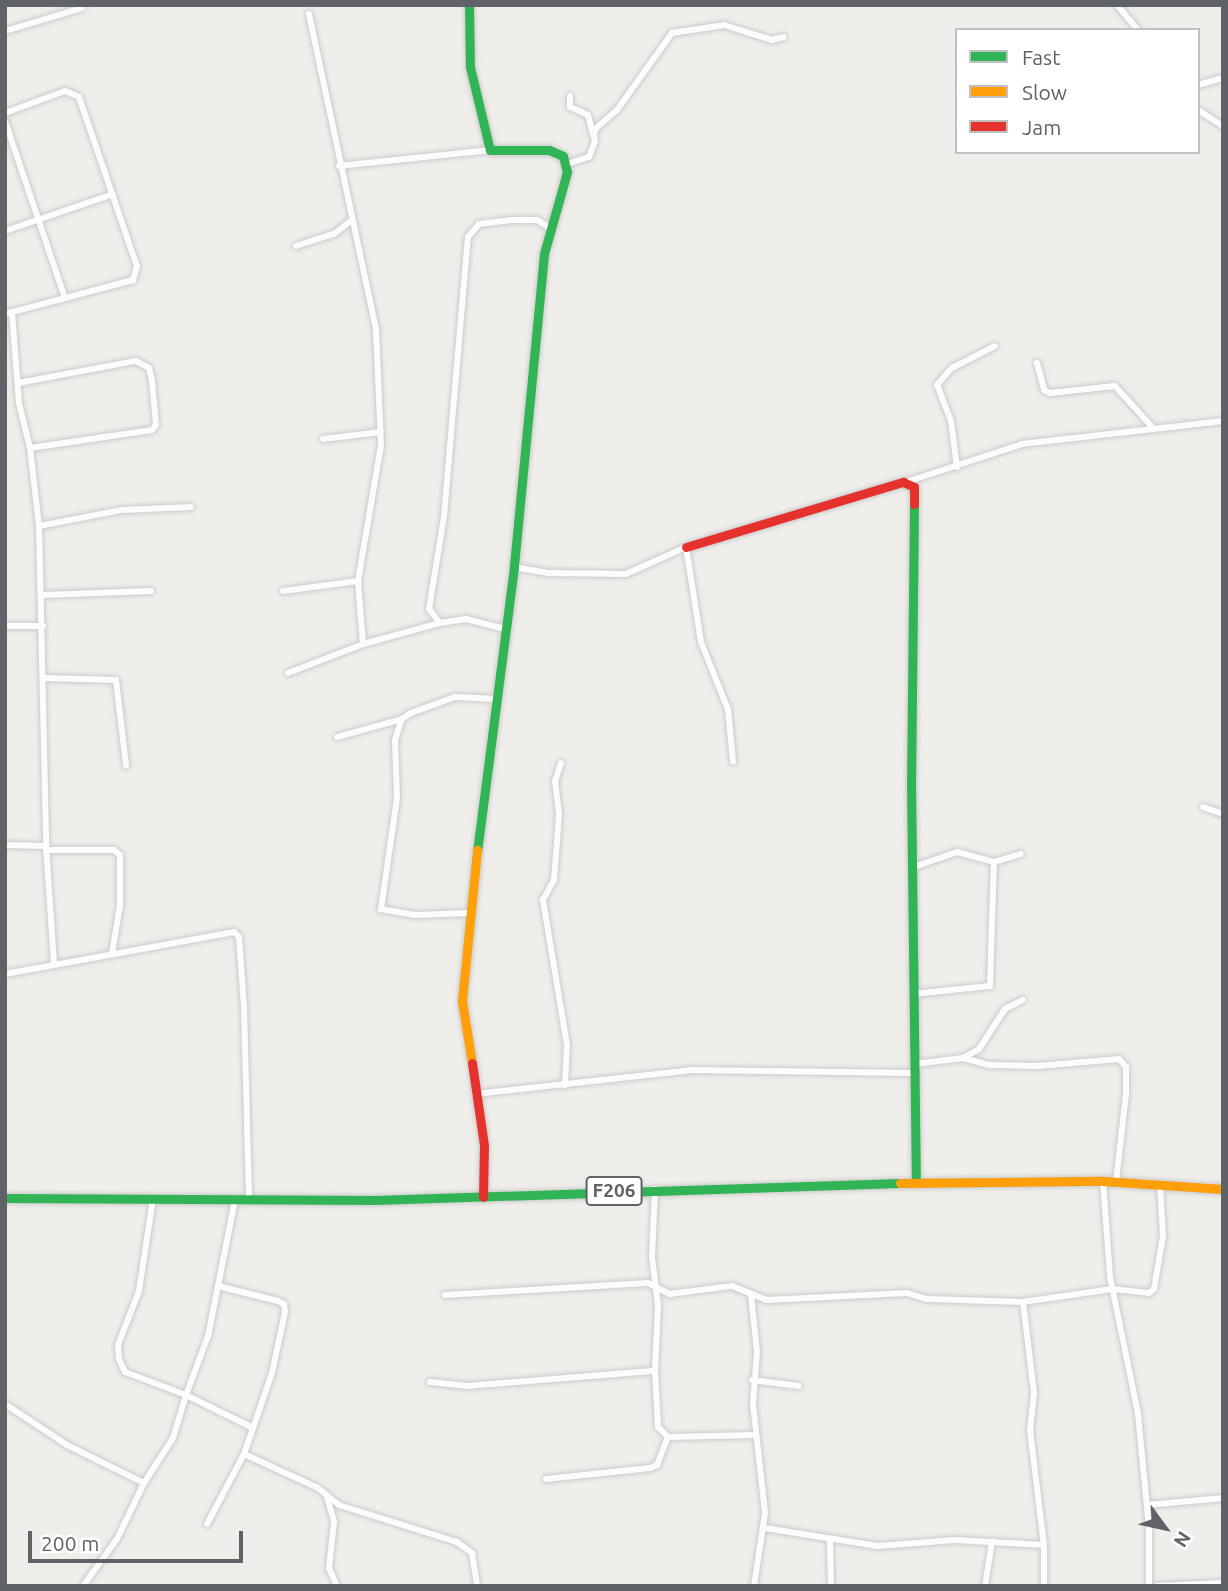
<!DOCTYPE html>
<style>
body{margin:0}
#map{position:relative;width:1228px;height:1591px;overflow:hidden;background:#efeeea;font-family:Ubuntu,sans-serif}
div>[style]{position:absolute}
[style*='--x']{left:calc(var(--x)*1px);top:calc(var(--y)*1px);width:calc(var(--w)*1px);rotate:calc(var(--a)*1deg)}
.roads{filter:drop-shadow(0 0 2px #cbcccc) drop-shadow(0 0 2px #cbcccc)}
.street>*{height:6px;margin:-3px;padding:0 3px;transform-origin:3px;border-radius:3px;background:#fdfcfc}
.fast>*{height:9px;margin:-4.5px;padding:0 4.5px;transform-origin:4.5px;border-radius:4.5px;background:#30b455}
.slow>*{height:9px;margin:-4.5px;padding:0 4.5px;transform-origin:4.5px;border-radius:4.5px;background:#ff9f0a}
.jam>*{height:9px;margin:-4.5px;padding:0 4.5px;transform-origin:4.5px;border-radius:4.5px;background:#e5322d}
span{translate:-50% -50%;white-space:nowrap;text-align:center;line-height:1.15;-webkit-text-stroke:5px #fff;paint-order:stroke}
.shield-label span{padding:2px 5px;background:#fff;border:2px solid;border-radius:5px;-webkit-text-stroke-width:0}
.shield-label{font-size:19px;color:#5f6368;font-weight:700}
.frame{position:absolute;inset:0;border:7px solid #5f6368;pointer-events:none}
.legend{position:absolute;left:955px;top:28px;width:245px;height:126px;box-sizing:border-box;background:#fff;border:2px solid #bfc1c3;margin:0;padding:9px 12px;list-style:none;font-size:21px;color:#5f6368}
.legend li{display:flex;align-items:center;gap:14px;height:35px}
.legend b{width:35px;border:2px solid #bfc1c3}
.north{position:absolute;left:1130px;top:1493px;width:70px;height:70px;-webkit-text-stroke:5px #fff;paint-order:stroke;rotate:123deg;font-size:19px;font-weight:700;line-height:28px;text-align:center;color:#5f6368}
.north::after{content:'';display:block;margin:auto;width:24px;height:32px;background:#5f6368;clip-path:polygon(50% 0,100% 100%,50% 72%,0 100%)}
.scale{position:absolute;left:28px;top:1531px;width:215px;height:32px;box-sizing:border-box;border:4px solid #5f6368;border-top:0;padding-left:9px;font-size:21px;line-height:24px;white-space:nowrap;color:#5f6368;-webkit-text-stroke:5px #fff;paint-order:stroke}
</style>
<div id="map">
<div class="roads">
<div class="street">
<div style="--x:1117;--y:5;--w:33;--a:50"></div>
<div style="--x:309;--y:14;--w:323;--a:78"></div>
<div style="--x:376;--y:330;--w:115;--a:87.5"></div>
<div style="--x:381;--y:445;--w:138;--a:99.6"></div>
<div style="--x:358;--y:581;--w:63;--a:85.5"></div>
<div style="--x:5;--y:31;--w:80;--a:-16.6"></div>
<div style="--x:1198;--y:85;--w:26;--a:-16"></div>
<div style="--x:1198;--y:110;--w:30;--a:33"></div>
<div style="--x:5;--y:113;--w:64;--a:-20.1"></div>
<div style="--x:65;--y:91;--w:15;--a:23"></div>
<div style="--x:79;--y:97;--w:179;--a:71.1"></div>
<div style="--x:137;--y:266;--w:15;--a:106"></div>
<div style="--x:133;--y:280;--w:132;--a:165.1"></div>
<div style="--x:5;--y:121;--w:187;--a:71.3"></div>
<div style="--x:594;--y:137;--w:8;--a:-83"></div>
<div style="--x:595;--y:129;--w:29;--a:-41"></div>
<div style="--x:617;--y:110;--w:95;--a:-54.5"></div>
<div style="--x:672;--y:33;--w:53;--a:-8.7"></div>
<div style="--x:724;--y:25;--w:50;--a:17.4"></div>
<div style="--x:772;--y:40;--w:12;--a:-14"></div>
<div style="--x:567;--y:164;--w:23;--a:-18"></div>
<div style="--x:589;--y:157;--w:17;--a:-69"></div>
<div style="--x:595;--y:141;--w:27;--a:-105"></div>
<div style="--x:588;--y:115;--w:20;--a:-156"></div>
<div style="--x:570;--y:107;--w:11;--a:-90"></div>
<div style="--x:339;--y:166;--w:152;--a:-6"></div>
<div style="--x:5;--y:231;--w:114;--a:-18.9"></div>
<div style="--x:296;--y:246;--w:40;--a:-18"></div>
<div style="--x:334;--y:234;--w:23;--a:-38"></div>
<div style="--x:12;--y:312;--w:91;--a:85.6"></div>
<div style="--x:19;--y:403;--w:46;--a:76.3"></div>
<div style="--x:30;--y:448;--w:79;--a:83.4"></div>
<div style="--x:39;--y:526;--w:320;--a:88.7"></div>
<div style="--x:46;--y:846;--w:116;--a:86.1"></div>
<div style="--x:1037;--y:363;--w:28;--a:75"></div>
<div style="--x:1044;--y:390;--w:7;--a:27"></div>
<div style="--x:1050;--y:393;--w:65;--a:-6.1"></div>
<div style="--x:1115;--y:386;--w:58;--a:47.8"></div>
<div style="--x:18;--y:383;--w:120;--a:-10.6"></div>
<div style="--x:136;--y:361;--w:15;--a:28"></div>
<div style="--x:149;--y:368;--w:13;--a:77"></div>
<div style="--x:152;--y:381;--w:44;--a:84.8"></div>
<div style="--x:156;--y:425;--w:6;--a:129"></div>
<div style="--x:152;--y:430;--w:123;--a:171.6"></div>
<div style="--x:323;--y:439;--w:58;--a:-6.9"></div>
<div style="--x:957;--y:467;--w:46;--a:-97.4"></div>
<div style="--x:951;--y:421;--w:39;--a:-111"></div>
<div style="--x:937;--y:385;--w:23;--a:-49"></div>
<div style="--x:952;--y:368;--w:48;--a:-27.1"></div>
<div style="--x:906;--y:482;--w:122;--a:-18.1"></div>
<div style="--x:1022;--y:444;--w:202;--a:-6.5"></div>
<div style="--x:39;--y:526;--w:85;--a:-10.9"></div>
<div style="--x:122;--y:510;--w:69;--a:-2.5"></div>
<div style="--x:514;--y:567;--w:36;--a:10"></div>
<div style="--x:549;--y:573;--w:77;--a:0.7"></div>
<div style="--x:626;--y:574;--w:66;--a:-24.2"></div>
<div style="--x:686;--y:547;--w:96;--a:81"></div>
<div style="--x:701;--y:642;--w:72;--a:68.1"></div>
<div style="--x:728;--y:709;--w:53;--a:84.6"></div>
<div style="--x:283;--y:591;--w:76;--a:-7.6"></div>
<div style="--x:43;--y:595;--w:108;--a:-2.1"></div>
<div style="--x:440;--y:623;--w:18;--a:-128"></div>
<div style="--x:429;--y:609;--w:94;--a:-80.8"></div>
<div style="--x:444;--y:516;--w:280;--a:-85.1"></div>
<div style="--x:468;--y:237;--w:17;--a:-50"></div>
<div style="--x:479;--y:224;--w:31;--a:-7"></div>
<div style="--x:510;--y:220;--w:27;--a:0"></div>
<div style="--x:537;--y:220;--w:13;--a:32"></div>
<div style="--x:5;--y:626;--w:38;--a:0"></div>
<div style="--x:288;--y:673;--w:80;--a:-21.1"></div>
<div style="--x:363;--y:644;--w:80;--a:-15.3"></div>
<div style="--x:440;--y:623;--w:26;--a:-9"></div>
<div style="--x:466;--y:619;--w:40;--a:14.4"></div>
<div style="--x:44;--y:678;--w:72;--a:1.6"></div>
<div style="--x:116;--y:680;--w:86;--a:83.3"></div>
<div style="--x:337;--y:737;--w:67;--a:-15.5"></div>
<div style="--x:561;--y:763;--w:19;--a:108"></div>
<div style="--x:555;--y:781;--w:34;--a:83"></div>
<div style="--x:559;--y:815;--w:65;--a:94.4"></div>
<div style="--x:554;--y:880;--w:23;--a:119"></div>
<div style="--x:543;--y:900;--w:147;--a:80.6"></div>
<div style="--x:567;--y:1045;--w:40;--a:92.9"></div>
<div style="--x:1203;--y:807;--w:21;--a:19"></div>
<div style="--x:5;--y:845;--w:41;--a:1.4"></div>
<div style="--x:46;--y:850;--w:68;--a:0"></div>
<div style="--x:114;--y:850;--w:8;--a:40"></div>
<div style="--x:120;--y:855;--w:50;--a:90"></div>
<div style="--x:120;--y:905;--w:50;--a:99.3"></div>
<div style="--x:914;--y:867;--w:46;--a:-19.2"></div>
<div style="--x:957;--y:852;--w:38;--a:15"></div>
<div style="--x:994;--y:862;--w:28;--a:-17"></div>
<div style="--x:469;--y:913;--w:54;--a:177.9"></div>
<div style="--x:415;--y:915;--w:35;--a:-170"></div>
<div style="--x:381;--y:909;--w:112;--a:-81.8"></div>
<div style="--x:397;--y:798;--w:58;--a:-92"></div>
<div style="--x:395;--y:740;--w:22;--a:-72"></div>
<div style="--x:402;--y:719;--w:11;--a:-34"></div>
<div style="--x:411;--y:713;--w:47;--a:-20"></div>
<div style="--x:455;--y:697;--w:42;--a:2.7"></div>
<div style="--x:5;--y:974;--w:233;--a:-10.4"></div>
<div style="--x:234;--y:932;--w:7;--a:45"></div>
<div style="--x:239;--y:937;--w:70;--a:85.9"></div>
<div style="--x:244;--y:1007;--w:192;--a:88.5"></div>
<div style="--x:913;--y:994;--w:77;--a:-5.9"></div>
<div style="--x:990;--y:986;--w:124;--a:-88.2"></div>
<div style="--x:963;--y:1058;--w:28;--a:15"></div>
<div style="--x:990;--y:1065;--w:48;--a:1.2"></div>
<div style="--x:1038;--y:1066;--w:81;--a:-4.9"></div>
<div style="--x:1119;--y:1059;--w:11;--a:49"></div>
<div style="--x:1126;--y:1067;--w:27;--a:90"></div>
<div style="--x:1126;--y:1094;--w:89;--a:96.5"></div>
<div style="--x:914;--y:1064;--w:49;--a:-7"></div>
<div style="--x:963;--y:1058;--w:18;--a:-29"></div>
<div style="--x:979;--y:1049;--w:48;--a:-57"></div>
<div style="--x:1005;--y:1009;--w:20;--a:-27"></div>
<div style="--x:475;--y:1094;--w:217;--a:-6.3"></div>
<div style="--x:691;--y:1070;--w:223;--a:0.8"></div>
<div style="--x:1103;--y:1181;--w:96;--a:85.8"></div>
<div style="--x:1110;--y:1277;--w:140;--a:78.4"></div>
<div style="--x:1138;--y:1414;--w:115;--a:84.5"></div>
<div style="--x:1149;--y:1528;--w:58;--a:90"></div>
<div style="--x:655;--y:1189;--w:68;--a:92.5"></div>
<div style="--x:652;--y:1257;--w:48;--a:82.9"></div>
<div style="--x:658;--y:1305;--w:66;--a:92.6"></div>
<div style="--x:655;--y:1371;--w:56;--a:86.9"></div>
<div style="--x:658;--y:1427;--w:14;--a:45"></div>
<div style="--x:668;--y:1437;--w:87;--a:-1.3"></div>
<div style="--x:235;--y:1200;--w:139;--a:101.2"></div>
<div style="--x:208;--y:1336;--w:63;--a:110.4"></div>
<div style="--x:186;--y:1395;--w:72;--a:26.2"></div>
<div style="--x:751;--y:1294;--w:58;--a:84.1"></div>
<div style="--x:757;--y:1352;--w:52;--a:94.4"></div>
<div style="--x:753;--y:1404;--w:110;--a:83.7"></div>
<div style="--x:765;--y:1513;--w:74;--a:98.6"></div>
<div style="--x:445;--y:1295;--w:203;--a:-3.4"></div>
<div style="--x:648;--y:1283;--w:25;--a:27"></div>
<div style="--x:670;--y:1294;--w:63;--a:-7.4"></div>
<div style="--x:732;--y:1286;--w:37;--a:22"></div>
<div style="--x:766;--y:1300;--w:141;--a:-2.8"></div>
<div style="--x:907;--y:1293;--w:21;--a:17"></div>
<div style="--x:927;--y:1299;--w:96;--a:1.8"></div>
<div style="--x:1023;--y:1302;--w:90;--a:-8.3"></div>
<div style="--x:1112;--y:1289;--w:37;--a:6"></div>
<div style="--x:1149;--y:1293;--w:6;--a:-39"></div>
<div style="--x:1154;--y:1289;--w:54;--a:-80.4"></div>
<div style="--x:1163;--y:1236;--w:52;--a:-93.3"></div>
<div style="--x:1023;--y:1302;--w:92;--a:83.1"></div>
<div style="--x:1034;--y:1393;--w:37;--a:96"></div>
<div style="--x:1030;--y:1430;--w:116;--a:83.1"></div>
<div style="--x:1044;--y:1545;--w:41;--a:90"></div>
<div style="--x:752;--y:1380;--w:47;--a:7.3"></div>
<div style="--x:430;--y:1382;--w:37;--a:6"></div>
<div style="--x:467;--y:1386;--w:189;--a:-4.6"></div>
<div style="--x:5;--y:1404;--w:74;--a:33.5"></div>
<div style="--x:67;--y:1445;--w:86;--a:26.3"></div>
<div style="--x:244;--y:1454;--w:81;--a:24.7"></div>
<div style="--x:318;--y:1488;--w:27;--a:39"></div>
<div style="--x:339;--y:1505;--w:124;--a:17.4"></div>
<div style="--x:457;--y:1542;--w:19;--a:36"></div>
<div style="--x:472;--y:1553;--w:33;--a:81"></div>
<div style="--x:546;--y:1479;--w:105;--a:-6"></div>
<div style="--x:650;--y:1468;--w:8;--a:-23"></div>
<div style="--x:657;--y:1465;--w:30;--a:-69"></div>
<div style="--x:327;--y:1497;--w:26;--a:74"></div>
<div style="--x:334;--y:1522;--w:46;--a:96.2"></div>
<div style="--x:329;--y:1568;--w:20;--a:66"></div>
<div style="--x:1147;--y:1505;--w:76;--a:-5.3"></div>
<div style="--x:207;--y:1524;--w:79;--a:-62.1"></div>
<div style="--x:244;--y:1454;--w:86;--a:-70.9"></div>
<div style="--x:272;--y:1373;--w:62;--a:-78"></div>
<div style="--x:285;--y:1312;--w:8;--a:-97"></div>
<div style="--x:284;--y:1304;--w:7;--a:-153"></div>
<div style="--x:278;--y:1301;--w:62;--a:-166"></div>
<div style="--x:765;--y:1528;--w:114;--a:9.1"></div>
<div style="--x:878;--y:1546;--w:77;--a:-4.5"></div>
<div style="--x:955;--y:1540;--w:89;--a:3.2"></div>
<div style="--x:830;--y:1540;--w:46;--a:88.8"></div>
<div style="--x:83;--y:1586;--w:58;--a:-54.1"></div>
<div style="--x:117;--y:1539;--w:62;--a:-64.3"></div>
<div style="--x:144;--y:1483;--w:54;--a:-57.2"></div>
<div style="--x:173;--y:1438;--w:45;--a:-73.2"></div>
<div style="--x:186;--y:1395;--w:65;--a:-159.3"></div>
<div style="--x:125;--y:1372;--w:14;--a:-115"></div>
<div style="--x:119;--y:1359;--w:14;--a:-94"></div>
<div style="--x:118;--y:1345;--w:58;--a:-68.7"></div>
<div style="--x:139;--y:1291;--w:94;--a:-81.4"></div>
<div style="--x:985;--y:1586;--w:45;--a:-81"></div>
<div style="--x:1157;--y:1586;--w:66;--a:-2.6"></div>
</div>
<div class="fast">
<div style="--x:469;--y:5;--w:62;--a:89.1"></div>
<div style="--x:470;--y:67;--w:85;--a:76.5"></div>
<div style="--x:490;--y:150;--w:59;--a:0"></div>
<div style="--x:549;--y:150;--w:15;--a:23"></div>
<div style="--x:563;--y:156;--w:16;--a:76"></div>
<div style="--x:567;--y:172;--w:85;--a:105.7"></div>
<div style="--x:544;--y:254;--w:314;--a:95.5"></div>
<div style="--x:514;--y:567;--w:285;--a:97.4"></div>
<div style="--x:914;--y:504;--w:277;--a:90.6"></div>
<div style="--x:911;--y:781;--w:401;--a:89.3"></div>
<div style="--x:5;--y:1198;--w:370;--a:0.3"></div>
<div style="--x:375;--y:1200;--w:525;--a:-1.85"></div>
</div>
<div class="slow">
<div style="--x:472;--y:1063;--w:63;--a:-99.2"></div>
<div style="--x:462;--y:1001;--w:152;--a:-84.3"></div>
<div style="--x:900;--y:1183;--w:203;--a:-0.6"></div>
<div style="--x:1103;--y:1181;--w:120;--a:3.8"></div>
</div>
<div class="jam">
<div style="--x:686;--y:547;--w:227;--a:-16.7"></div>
<div style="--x:903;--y:482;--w:12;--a:24"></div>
<div style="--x:914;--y:487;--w:17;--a:90"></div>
<div style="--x:472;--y:1063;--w:83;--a:81.7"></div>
<div style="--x:484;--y:1145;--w:52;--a:91.1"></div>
</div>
</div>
<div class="shield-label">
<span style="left:614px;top:1191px">F206</span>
</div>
<div class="frame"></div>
<ul class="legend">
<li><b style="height:9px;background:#30b455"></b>Fast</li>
<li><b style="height:9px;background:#ff9f0a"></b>Slow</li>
<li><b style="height:9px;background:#e5322d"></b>Jam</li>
</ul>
<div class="north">N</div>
<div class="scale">200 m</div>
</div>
